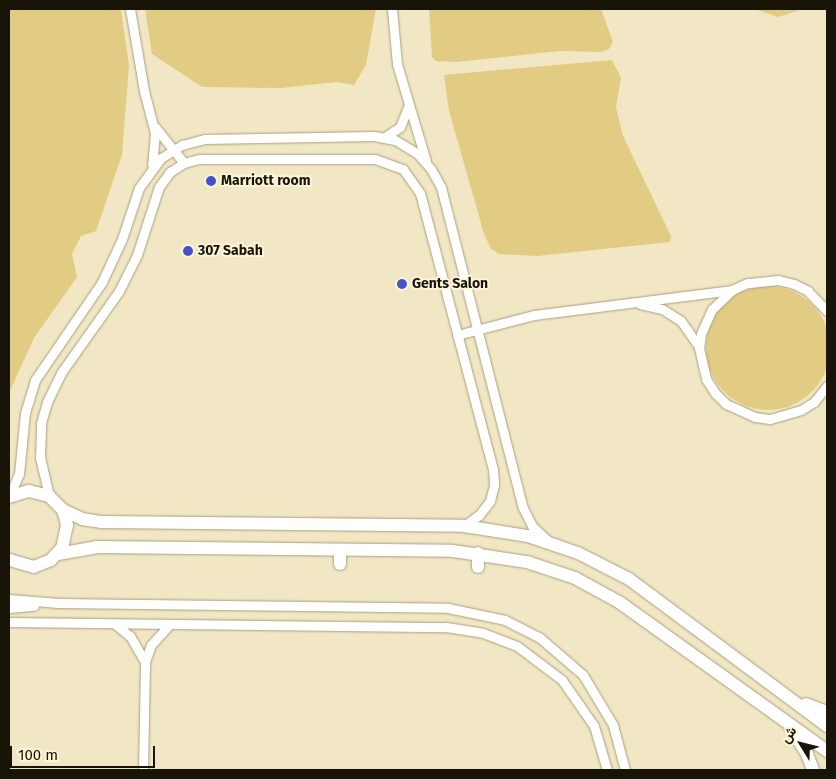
<!DOCTYPE html>
<meta charset="utf-8">
<style>
body{margin:0}
#map{position:relative;width:836px;height:779px;overflow:hidden;background:#f2e7c4;font-family:"Fira Sans",Vazirmatn,sans-serif}
div>[style]{position:absolute}
[style*='--x']{left:calc(var(--x)*1px);top:calc(var(--y)*1px);width:calc(var(--w)*1px);rotate:calc(var(--a)*1deg)}
.green>*{inset:0;background:#e2cc84}
.round{border-radius:50%}
.roads{filter:drop-shadow(0 0 1px #aa9f7f) drop-shadow(0 0 1px #aa9f7f)}
.street>*{height:9px;margin:-4.5px;padding:0 4.5px;transform-origin:4.5px;border-radius:4.5px;background:#fff}
.secondary>*{height:12px;margin:-6px;padding:0 6px;transform-origin:6px;border-radius:6px;background:#fff}
.dots>*{width:14px;height:14px;translate:-50% -50%;box-sizing:border-box;border:2px solid #fdf4d8;border-radius:50%}
span{translate:-50% -50%;white-space:nowrap;text-align:center;line-height:1.15;-webkit-text-stroke:4px #fdf4d8;paint-order:stroke}
.poi-label{font-size:14px;color:#181407;font-weight:700}
.left{translate:0 -50%;text-align:left}
.frame{position:absolute;inset:0;border:10px solid #181407;pointer-events:none}
.north{position:absolute;left:776px;top:719px;width:50px;height:50px;-webkit-text-stroke:4px #fdf4d8;paint-order:stroke;rotate:306deg;font-size:14px;font-weight:700;line-height:20px;text-align:center;color:#181407}
.north::after{content:'';display:block;margin:auto;width:18px;height:22px;background:#181407;clip-path:polygon(50% 0,100% 100%,50% 72%,0 100%)}
.scale{position:absolute;left:10px;top:746px;width:145px;height:22px;box-sizing:border-box;border:2px solid #181407;border-top:0;padding-left:6px;font-size:15px;line-height:18px;white-space:nowrap;color:#181407;-webkit-text-stroke:4px #fdf4d8;paint-order:stroke}
</style>
<div id="map">
<div class="green">
<div style="clip-path:polygon(9px 9px,121px 9px,129px 66px,122px 155px,96px 231px,81px 236px,72px 254px,77px 277px,34px 338px,9px 393px)"></div>
<div style="clip-path:polygon(145px 9px,376px 9px,366px 65px,354px 85px,337px 82px,281px 88px,202px 87px,152px 54px)"></div>
<div style="clip-path:polygon(429px 9px,601px 9px,613px 42px,609px 49px,601px 52px,560px 51px,456px 62px,436px 61px,432px 57px)"></div>
<div style="clip-path:polygon(754px 9px,803px 9px,778px 17px)"></div>
<div style="clip-path:polygon(612px 60px,621px 78px,616px 107px,623px 136px,671px 236px,670px 242px,537px 256px,499px 254px,491px 249px,484px 234px,449px 111px,444px 75px)"></div>
<div class="round" style="left:706px;top:286px;width:124px;height:124px"></div>
</div>
<div class="roads">
<div class="street">
<div style="--x:130;--y:9;--w:83;--a:80.3"></div>
<div style="--x:144;--y:91;--w:43;--a:75.3"></div>
<div style="--x:155;--y:133;--w:32;--a:95"></div>
<div style="--x:392;--y:9;--w:55;--a:84.8"></div>
<div style="--x:397;--y:64;--w:101;--a:73.4"></div>
<div style="--x:155;--y:127;--w:46;--a:51.1"></div>
<div style="--x:385;--y:137;--w:18;--a:-34"></div>
<div style="--x:400;--y:127;--w:22;--a:-68"></div>
<div style="--x:640;--y:304;--w:23;--a:13"></div>
<div style="--x:662;--y:309;--w:22;--a:32"></div>
<div style="--x:681;--y:321;--w:32;--a:55"></div>
<div style="--x:827;--y:311;--w:28;--a:-134"></div>
<div style="--x:808;--y:291;--w:16;--a:-153"></div>
<div style="--x:794;--y:284;--w:16;--a:-166"></div>
<div style="--x:778;--y:280;--w:31;--a:174"></div>
<div style="--x:747;--y:283;--w:17;--a:155"></div>
<div style="--x:732;--y:290;--w:28;--a:136"></div>
<div style="--x:712;--y:309;--w:27;--a:114"></div>
<div style="--x:701;--y:334;--w:14;--a:98"></div>
<div style="--x:699;--y:348;--w:32;--a:77"></div>
<div style="--x:706;--y:379;--w:17;--a:57"></div>
<div style="--x:715;--y:393;--w:16;--a:45"></div>
<div style="--x:726;--y:404;--w:32;--a:24"></div>
<div style="--x:755;--y:417;--w:15;--a:8"></div>
<div style="--x:770;--y:419;--w:32;--a:-16"></div>
<div style="--x:801;--y:410;--w:15;--a:-32"></div>
<div style="--x:814;--y:402;--w:21;--a:-51"></div>
<div style="--x:457;--y:335;--w:80;--a:-14.6"></div>
<div style="--x:534;--y:315;--w:200;--a:-7.2"></div>
<div style="--x:49;--y:496;--w:39;--a:-103"></div>
<div style="--x:40;--y:458;--w:35;--a:-88"></div>
<div style="--x:41;--y:423;--w:22;--a:-74"></div>
<div style="--x:47;--y:402;--w:32;--a:-64"></div>
<div style="--x:61;--y:373;--w:100;--a:-54.7"></div>
<div style="--x:119;--y:291;--w:40;--a:-63.4"></div>
<div style="--x:137;--y:255;--w:71;--a:-72.1"></div>
<div style="--x:159;--y:187;--w:19;--a:-54"></div>
<div style="--x:170;--y:172;--w:17;--a:-33"></div>
<div style="--x:184;--y:163;--w:16;--a:-15"></div>
<div style="--x:199;--y:159;--w:176;--a:0"></div>
<div style="--x:375;--y:159;--w:30;--a:20"></div>
<div style="--x:403;--y:169;--w:29;--a:55"></div>
<div style="--x:420;--y:193;--w:285;--a:75.2"></div>
<div style="--x:493;--y:469;--w:16;--a:86"></div>
<div style="--x:494;--y:485;--w:16;--a:104"></div>
<div style="--x:490;--y:501;--w:18;--a:128"></div>
<div style="--x:479;--y:515;--w:19;--a:144"></div>
<div style="--x:9;--y:497;--w:25;--a:-67"></div>
<div style="--x:19;--y:474;--w:61;--a:-84.4"></div>
<div style="--x:25;--y:413;--w:34;--a:-73"></div>
<div style="--x:35;--y:380;--w:119;--a:-55.6"></div>
<div style="--x:102;--y:282;--w:47;--a:-65.1"></div>
<div style="--x:122;--y:239;--w:54;--a:-71.6"></div>
<div style="--x:139;--y:188;--w:37;--a:-54"></div>
<div style="--x:161;--y:158;--w:25;--a:-32"></div>
<div style="--x:182;--y:145;--w:24;--a:-15"></div>
<div style="--x:205;--y:139;--w:169;--a:-1"></div>
<div style="--x:374;--y:136;--w:21;--a:11"></div>
<div style="--x:395;--y:140;--w:26;--a:31"></div>
<div style="--x:417;--y:153;--w:21;--a:49"></div>
<div style="--x:431;--y:169;--w:21;--a:61"></div>
<div style="--x:441;--y:187;--w:331;--a:75.7"></div>
<div style="--x:523;--y:508;--w:20;--a:63"></div>
<div style="--x:532;--y:526;--w:21;--a:43"></div>
<div style="--x:9;--y:599;--w:50;--a:4.6"></div>
<div style="--x:59;--y:603;--w:389;--a:0.7"></div>
<div style="--x:448;--y:608;--w:58;--a:11.9"></div>
<div style="--x:505;--y:620;--w:38;--a:27"></div>
<div style="--x:539;--y:637;--w:58;--a:40.8"></div>
<div style="--x:583;--y:675;--w:58;--a:59"></div>
<div style="--x:613;--y:725;--w:47;--a:75.1"></div>
<div style="--x:9;--y:608;--w:25;--a:-5"></div>
<div style="--x:9;--y:622;--w:437;--a:0.7"></div>
<div style="--x:446;--y:627;--w:37;--a:9"></div>
<div style="--x:483;--y:633;--w:36;--a:21"></div>
<div style="--x:517;--y:646;--w:56;--a:37.1"></div>
<div style="--x:562;--y:680;--w:56;--a:55.2"></div>
<div style="--x:594;--y:726;--w:46;--a:73.5"></div>
<div style="--x:115;--y:624;--w:19;--a:39"></div>
<div style="--x:130;--y:636;--w:30;--a:60"></div>
<div style="--x:143;--y:770;--w:108;--a:-88.9"></div>
<div style="--x:145;--y:662;--w:18;--a:-71"></div>
<div style="--x:151;--y:645;--w:28;--a:-48"></div>
</div>
<div class="secondary">
<div style="--x:9;--y:497;--w:21;--a:-17"></div>
<div style="--x:29;--y:491;--w:21;--a:14"></div>
<div style="--x:49;--y:496;--w:20;--a:45"></div>
<div style="--x:63;--y:510;--w:16;--a:75"></div>
<div style="--x:67;--y:525;--w:24;--a:102"></div>
<div style="--x:62;--y:548;--w:16;--a:133"></div>
<div style="--x:51;--y:560;--w:18;--a:158"></div>
<div style="--x:34;--y:567;--w:26;--a:-164"></div>
<div style="--x:63;--y:510;--w:21;--a:25"></div>
<div style="--x:82;--y:519;--w:20;--a:9"></div>
<div style="--x:102;--y:522;--w:362;--a:0.6"></div>
<div style="--x:464;--y:526;--w:65;--a:8.9"></div>
<div style="--x:528;--y:536;--w:53;--a:18.8"></div>
<div style="--x:578;--y:553;--w:57;--a:27"></div>
<div style="--x:629;--y:579;--w:247;--a:36.6"></div>
<div style="--x:340;--y:550;--w:14;--a:90"></div>
<div style="--x:58;--y:554;--w:39;--a:-10"></div>
<div style="--x:96;--y:547;--w:357;--a:0.6"></div>
<div style="--x:453;--y:551;--w:75;--a:8.5"></div>
<div style="--x:527;--y:562;--w:51;--a:18.4"></div>
<div style="--x:575;--y:578;--w:50;--a:28.6"></div>
<div style="--x:619;--y:602;--w:256;--a:35.6"></div>
<div style="--x:478;--y:567;--w:14;--a:-90"></div>
<div style="--x:806;--y:704;--w:22;--a:21"></div>
<div style="--x:791;--y:729;--w:30;--a:57"></div>
<div style="--x:807;--y:754;--w:17;--a:69"></div>
</div>
</div>
<div class="dots">
<div style="left:211px;top:181px;background:#4352c6"></div>
<div style="left:188px;top:251px;background:#4352c6"></div>
<div style="left:402px;top:284px;background:#4352c6"></div>
</div>
<div class="poi-label">
<span class="left" style="left:221px;top:181px">Marriott room</span>
<span class="left" style="left:198px;top:251px">307 Sabah</span>
<span class="left" style="left:412px;top:284px">Gents Salon</span>
</div>
<div class="frame"></div>
<div class="north">ش</div>
<div class="scale">100 m</div>
</div>
